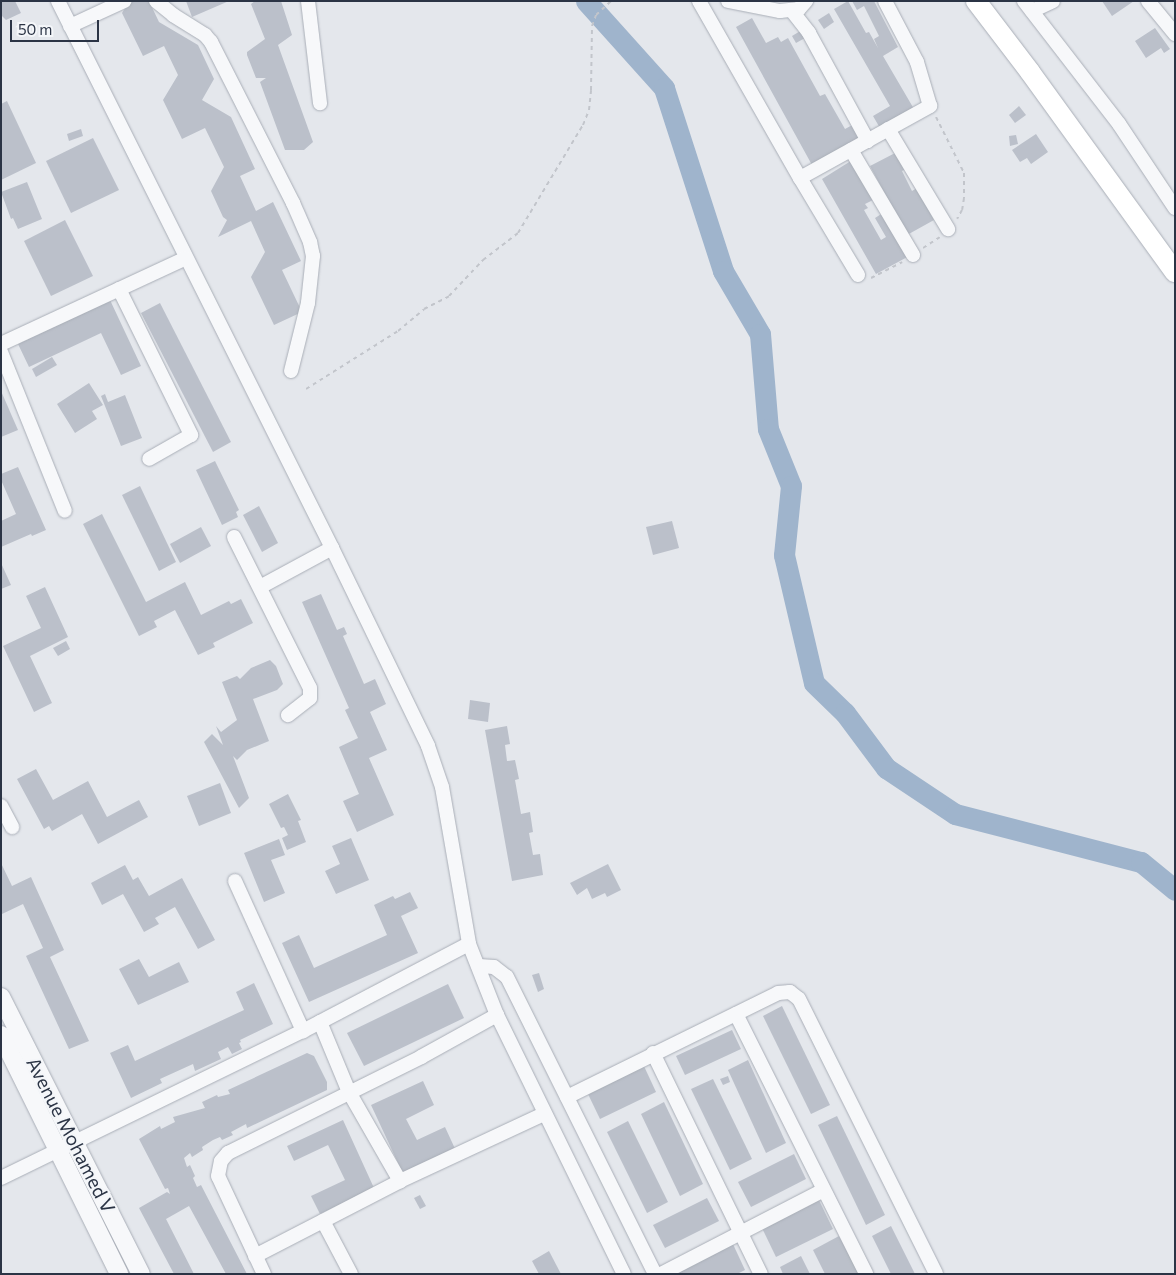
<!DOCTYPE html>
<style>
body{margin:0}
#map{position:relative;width:1176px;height:1275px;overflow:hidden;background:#e4e7ec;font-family:Commissioner,sans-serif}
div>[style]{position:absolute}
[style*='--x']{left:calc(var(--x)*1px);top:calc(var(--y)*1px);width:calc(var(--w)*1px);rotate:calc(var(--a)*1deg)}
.river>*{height:21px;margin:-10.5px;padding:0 10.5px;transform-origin:10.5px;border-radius:10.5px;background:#9fb4cc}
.building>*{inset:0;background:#bbc0ca}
.path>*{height:2px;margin-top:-1px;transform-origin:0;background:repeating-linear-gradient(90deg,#c2c5cb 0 4px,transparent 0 8px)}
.roads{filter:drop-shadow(0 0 1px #a9aeb7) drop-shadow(0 0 1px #a9aeb7)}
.minor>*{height:14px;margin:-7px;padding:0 7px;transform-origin:7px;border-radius:7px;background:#f7f8fa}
.tertiary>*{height:18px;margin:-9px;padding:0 9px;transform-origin:9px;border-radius:9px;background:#f7f8fa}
.secondary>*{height:20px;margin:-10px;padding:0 10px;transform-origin:10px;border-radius:10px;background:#fff}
span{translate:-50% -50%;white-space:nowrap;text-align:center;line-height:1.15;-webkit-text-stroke:4px #f4f6f9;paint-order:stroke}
.street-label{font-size:19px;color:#2b3445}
.frame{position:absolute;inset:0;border:2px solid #2b3445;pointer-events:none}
.scale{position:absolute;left:10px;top:20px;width:89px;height:22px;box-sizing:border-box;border:2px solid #2b3445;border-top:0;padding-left:6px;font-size:15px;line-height:18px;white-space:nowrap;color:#2b3445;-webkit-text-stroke:4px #f4f6f9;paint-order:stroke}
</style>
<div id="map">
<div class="river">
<div style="--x:586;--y:1;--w:117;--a:48.1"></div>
<div style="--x:664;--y:88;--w:192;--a:72.1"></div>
<div style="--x:723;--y:271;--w:73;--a:59.6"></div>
<div style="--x:760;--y:334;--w:95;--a:85.2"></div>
<div style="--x:768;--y:429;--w:61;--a:68"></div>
<div style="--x:791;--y:486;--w:69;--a:95.8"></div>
<div style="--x:784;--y:555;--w:131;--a:76.8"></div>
<div style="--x:814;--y:683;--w:43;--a:44.1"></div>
<div style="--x:845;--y:713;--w:69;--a:53.3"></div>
<div style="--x:886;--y:768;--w:83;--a:33.7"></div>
<div style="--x:955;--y:814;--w:192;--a:14.5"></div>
<div style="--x:1141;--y:862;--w:44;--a:39.5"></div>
</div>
<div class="building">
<div style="clip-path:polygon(1px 1px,15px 1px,21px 13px,6px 20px,1px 15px)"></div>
<div style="clip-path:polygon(134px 1px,149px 1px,159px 22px,198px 45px,214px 79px,202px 100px,231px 117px,255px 169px,240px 176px,256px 211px,273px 202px,301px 261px,282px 270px,302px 312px,274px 325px,251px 277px,265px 252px,251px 221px,218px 237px,227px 220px,223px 217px,211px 191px,224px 167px,205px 128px,182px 139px,163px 100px,178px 75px,164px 46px,143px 56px,122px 13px,127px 5px)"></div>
<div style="clip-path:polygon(186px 1px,229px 1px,192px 17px)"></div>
<div style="clip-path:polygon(255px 1px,281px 1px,292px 35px,278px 45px,313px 142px,304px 150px,285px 150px,260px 82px,266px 78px,256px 78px,247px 55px,247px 52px,265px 39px,251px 4px)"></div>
<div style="clip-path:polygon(848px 1px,866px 33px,869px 32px,878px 48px,874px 39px,879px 36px,864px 6px,857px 10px,852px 1px,874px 1px,898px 47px,883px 56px,914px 109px,880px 128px,873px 116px,890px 106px,834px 9px)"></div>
<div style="clip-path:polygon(1102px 1px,1134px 1px,1112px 16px)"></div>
<div style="clip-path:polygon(829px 13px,834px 22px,824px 29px,818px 20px)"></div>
<div style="clip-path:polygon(752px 18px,766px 43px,778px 37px,781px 42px,788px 38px,820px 96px,825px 94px,845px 129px,856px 123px,863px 137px,812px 165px,736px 27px)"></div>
<div style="clip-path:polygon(1155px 28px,1170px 49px,1164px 53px,1161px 48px,1146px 58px,1135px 41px)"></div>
<div style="clip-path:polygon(802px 30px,805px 38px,796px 43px,792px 36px)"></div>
<div style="clip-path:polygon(7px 101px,36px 163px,1px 180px,1px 104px)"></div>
<div style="clip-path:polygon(1019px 106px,1026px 115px,1015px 123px,1009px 115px)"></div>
<div style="clip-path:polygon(81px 129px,83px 136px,69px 141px,67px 134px)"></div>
<div style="clip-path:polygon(1036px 134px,1048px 152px,1031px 164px,1027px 158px,1020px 162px,1012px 150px)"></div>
<div style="clip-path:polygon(1016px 135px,1018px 144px,1010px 146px,1009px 136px)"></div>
<div style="clip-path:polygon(93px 138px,119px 190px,71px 213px,46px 161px)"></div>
<div style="clip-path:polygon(897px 152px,906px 169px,902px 171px,912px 191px,917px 188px,934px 220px,907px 235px,870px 166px)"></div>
<div style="clip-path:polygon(854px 159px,877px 198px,865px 204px,868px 208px,864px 210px,881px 240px,886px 237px,875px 218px,886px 211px,911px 255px,876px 274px,822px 179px)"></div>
<div style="clip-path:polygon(27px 182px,42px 219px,18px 229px,13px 218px,11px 219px,1px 192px)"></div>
<div style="clip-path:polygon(65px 220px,93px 276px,51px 296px,24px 241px)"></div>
<div style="clip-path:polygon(110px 300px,141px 366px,121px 375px,101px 333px,29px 367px,18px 344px)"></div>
<div style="clip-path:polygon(160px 303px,231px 442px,213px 452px,141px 313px)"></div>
<div style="clip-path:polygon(52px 357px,57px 365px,36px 377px,32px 369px)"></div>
<div style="clip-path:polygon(89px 383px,103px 405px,92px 411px,97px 419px,75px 433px,57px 404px)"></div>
<div style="clip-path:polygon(1px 391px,18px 430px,1px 437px)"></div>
<div style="clip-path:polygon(105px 394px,108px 402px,125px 395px,142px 438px,121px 446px,101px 396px)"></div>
<div style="clip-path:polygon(215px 461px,239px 510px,236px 512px,238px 517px,222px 525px,196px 470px)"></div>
<div style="clip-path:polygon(18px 467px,46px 530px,32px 536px,31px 534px,1px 547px,1px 521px,16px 514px,1px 480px,1px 474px)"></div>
<div style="clip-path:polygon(140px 486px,176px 562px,159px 571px,122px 495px)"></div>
<div style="clip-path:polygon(259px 506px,278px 543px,262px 552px,243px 515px)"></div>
<div style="clip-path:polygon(102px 514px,146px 602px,185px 582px,201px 615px,229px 601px,231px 604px,241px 599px,253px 623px,213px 643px,215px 647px,198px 655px,175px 610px,154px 621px,157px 627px,139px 636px,83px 524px)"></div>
<div style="clip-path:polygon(672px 521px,679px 548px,653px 555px,646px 527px)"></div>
<div style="clip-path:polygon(201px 527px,211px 546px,180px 563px,170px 544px)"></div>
<div style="clip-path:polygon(1px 563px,11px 585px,1px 589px)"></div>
<div style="clip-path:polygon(45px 587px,68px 637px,30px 656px,52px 703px,34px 712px,3px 646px,41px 628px,26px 596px)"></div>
<div style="clip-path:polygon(321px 594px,337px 630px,344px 627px,347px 634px,343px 636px,364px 684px,375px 679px,386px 704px,370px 712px,387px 750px,369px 758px,394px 815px,357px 832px,343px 801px,359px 794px,339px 747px,358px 738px,345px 710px,349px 708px,302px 602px)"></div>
<div style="clip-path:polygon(66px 641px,70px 649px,58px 656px,53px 648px)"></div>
<div style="clip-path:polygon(270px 660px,276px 666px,283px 684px,277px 690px,253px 699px,269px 741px,247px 750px,237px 760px,233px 756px,249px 798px,239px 808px,204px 742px,212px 734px,223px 745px,216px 726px,221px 732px,237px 720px,222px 682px,237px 676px,240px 679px,251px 668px)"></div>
<div style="clip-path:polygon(470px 700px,490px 703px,488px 722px,468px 719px)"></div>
<div style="clip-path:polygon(507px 726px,510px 744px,505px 745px,507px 761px,515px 760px,519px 779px,515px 780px,521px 814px,530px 812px,533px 832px,529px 833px,533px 855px,540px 854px,543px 875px,512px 881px,485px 730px)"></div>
<div style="clip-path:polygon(36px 769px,53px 800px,88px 781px,107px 817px,139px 800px,148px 817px,98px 844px,82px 814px,52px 831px,49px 826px,44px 829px,17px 779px)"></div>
<div style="clip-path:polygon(220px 783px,231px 813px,199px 826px,187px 796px)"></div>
<div style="clip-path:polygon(288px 794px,301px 820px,298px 821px,306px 842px,287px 850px,282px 838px,288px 835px,284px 827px,281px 828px,269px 804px)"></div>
<div style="clip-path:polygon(351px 838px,369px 880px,336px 894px,325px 871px,340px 864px,332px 846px)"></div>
<div style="clip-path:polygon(279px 839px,285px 855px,271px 860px,285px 893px,264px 902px,244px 853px)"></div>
<div style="clip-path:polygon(1px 863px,12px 886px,31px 877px,64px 950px,50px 957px,89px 1041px,69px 1049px,26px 956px,43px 948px,23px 904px,2px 914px,1px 911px)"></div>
<div style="clip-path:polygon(608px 864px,621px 890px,607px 897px,605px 893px,592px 899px,587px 888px,577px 895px,570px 883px)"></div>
<div style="clip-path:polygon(125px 865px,133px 880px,138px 877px,149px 896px,182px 878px,215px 940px,198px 949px,175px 907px,155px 918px,159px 924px,144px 932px,123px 894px,102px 905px,91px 883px)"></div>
<div style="clip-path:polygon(410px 892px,418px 908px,401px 916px,418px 953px,309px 1002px,282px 943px,299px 935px,314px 968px,387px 935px,374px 905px,393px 896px,395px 899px)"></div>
<div style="clip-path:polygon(139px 959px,149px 977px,179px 962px,189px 982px,138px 1005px,119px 969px)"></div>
<div style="clip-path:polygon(539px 973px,544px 989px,538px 992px,532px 975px)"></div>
<div style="clip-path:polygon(254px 983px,273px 1024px,240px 1040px,241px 1042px,239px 1043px,242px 1049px,232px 1054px,228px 1047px,218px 1052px,221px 1059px,195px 1071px,193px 1064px,160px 1079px,162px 1083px,131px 1098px,110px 1053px,128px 1045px,135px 1061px,244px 1010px,236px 992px)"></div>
<div style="clip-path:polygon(448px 984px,464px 1018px,364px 1066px,347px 1033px)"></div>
<div style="clip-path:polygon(782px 1006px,830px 1105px,811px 1114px,763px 1016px)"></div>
<div style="clip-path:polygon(732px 1030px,741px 1049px,685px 1075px,676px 1056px)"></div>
<div style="clip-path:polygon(307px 1053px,314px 1056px,327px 1082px,327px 1090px,247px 1128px,246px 1124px,231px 1132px,233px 1135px,222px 1140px,220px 1137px,213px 1140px,202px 1147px,203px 1150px,192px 1157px,190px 1153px,184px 1158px,187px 1167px,190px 1165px,195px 1176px,193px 1178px,197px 1187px,201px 1185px,247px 1274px,226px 1274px,189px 1206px,166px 1219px,194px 1274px,174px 1274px,139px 1208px,167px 1192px,170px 1194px,168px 1188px,165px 1189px,139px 1139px,160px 1126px,161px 1129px,175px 1122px,173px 1117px,205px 1108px,202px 1102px,217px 1095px,218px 1097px,230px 1094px,228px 1090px)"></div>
<div style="clip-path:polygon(748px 1060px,786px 1143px,766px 1153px,728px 1070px)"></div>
<div style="clip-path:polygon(643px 1064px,656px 1092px,600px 1119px,587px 1092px)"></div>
<div style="clip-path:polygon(728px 1076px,730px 1082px,723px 1085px,720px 1079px)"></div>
<div style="clip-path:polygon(713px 1079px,752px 1159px,730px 1170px,691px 1089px)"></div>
<div style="clip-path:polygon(423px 1081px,434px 1105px,406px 1119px,417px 1140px,445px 1127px,457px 1153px,405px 1178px,371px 1105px)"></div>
<div style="clip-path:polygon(664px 1102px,703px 1184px,680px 1196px,641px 1114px)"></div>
<div style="clip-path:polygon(837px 1116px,885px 1215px,866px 1225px,818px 1125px)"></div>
<div style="clip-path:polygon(343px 1120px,374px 1188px,320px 1214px,311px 1196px,345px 1180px,328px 1145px,294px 1161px,287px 1146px)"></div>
<div style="clip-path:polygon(628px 1121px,668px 1202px,647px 1213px,607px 1132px)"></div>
<div style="clip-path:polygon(794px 1154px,806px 1179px,751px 1207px,738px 1182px)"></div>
<div style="clip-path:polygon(420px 1195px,426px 1206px,420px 1209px,414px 1198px)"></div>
<div style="clip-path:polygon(707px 1198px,719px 1221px,665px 1248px,653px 1225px)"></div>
<div style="clip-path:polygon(818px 1198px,833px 1229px,776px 1257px,761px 1226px)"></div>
<div style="clip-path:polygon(891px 1226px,915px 1274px,891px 1274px,872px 1236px)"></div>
<div style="clip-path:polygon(839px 1236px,859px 1274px,825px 1274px,813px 1250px)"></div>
<div style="clip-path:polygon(732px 1242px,745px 1270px,737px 1274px,675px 1274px)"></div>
<div style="clip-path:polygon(549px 1251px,561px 1274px,539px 1274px,532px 1261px)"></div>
<div style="clip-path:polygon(801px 1256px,810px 1274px,783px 1274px,780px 1267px)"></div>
</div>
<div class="path">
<div style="--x:936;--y:117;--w:63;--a:63.4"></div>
<div style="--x:964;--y:173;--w:25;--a:90"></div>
<div style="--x:964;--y:198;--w:12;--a:99"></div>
<div style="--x:962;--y:210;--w:10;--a:119"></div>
<div style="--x:923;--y:248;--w:20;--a:-33"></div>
<div style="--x:871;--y:278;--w:35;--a:-27"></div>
<div style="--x:306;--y:389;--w:109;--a:-32.2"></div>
<div style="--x:398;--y:331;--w:34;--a:-40"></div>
<div style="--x:424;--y:309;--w:28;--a:-27"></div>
<div style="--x:449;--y:296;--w:50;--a:-46.6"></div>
<div style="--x:483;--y:260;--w:44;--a:-37.6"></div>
<div style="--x:518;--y:233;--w:126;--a:-59"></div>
<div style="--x:583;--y:125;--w:16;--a:-68"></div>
<div style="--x:589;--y:110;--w:20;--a:-84"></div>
<div style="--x:591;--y:90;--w:64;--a:-89.1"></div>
<div style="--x:592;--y:26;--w:12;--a:-70"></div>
<div style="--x:596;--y:15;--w:21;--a:-43"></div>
</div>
<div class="roads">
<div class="minor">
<div style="--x:58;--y:1;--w:612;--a:63.39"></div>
<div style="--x:332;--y:548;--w:220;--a:64.1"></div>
<div style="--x:428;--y:746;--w:43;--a:71.1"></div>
<div style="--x:442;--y:787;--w:159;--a:80.2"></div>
<div style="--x:469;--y:944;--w:76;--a:68.5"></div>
<div style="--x:497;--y:1015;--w:288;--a:63.9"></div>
<div style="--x:156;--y:1;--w:22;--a:39"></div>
<div style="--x:173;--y:15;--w:38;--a:32"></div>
<div style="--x:205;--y:35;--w:9;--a:49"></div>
<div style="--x:211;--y:42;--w:181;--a:63"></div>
<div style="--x:293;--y:203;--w:43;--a:66.4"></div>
<div style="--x:310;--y:242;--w:14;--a:78"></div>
<div style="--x:313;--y:256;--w:47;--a:96.1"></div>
<div style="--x:308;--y:303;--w:70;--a:104"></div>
<div style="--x:308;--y:1;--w:103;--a:83.3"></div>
<div style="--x:699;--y:1;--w:204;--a:60.3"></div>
<div style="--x:800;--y:178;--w:149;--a:-29"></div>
<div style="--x:930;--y:106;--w:46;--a:-106.5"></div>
<div style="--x:917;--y:62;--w:69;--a:-117.7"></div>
<div style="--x:728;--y:1;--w:53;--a:10.9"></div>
<div style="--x:780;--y:11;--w:19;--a:-6"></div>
<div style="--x:799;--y:9;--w:11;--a:-49"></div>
<div style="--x:1024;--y:1;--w:155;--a:52.3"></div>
<div style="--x:1119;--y:124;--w:101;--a:56.3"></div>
<div style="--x:1148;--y:1;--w:43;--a:50.7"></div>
<div style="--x:792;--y:11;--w:28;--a:52"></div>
<div style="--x:809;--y:33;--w:123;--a:61.4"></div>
<div style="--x:1032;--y:11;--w:23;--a:-25"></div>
<div style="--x:70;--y:26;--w:60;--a:-24.8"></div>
<div style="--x:888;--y:129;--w:117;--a:59"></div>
<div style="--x:851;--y:150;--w:122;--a:59.4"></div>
<div style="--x:800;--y:178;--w:113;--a:59.1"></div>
<div style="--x:119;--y:289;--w:163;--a:63.7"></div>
<div style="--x:191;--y:435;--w:48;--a:150.3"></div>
<div style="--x:1;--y:344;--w:204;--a:-24.9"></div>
<div style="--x:1;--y:352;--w:171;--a:68.1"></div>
<div style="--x:234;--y:537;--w:169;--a:63.3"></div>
<div style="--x:310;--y:688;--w:10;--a:90"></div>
<div style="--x:310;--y:698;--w:28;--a:142"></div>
<div style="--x:260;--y:587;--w:82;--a:-28.4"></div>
<div style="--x:1;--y:806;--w:24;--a:62"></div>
<div style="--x:235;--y:881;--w:165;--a:65.6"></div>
<div style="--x:479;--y:966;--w:15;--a:4"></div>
<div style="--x:494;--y:967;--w:16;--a:38"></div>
<div style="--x:507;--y:977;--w:332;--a:63.5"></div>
<div style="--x:736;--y:1014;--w:291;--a:63.4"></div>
<div style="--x:320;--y:1022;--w:76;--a:67.5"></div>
<div style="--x:349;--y:1092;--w:103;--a:60.2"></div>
<div style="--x:653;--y:1053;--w:246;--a:64"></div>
<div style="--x:567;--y:1097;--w:235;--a:-26.2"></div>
<div style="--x:778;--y:993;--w:12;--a:-5"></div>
<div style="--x:790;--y:992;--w:11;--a:38"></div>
<div style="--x:799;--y:999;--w:307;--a:63.5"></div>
<div style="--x:1;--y:1178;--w:336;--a:-26"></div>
<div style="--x:303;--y:1031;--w:187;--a:-27.7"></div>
<div style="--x:323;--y:1221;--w:60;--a:62.2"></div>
<div style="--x:255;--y:1256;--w:163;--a:-27.3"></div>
<div style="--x:400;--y:1181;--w:159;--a:-25"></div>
<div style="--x:264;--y:1274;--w:108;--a:-115.1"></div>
<div style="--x:218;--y:1176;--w:15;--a:-79"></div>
<div style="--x:221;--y:1161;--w:11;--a:-49"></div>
<div style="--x:228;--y:1153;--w:216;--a:-26.4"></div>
<div style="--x:421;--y:1057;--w:87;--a:-28.9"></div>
<div style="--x:661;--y:1274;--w:181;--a:-27.3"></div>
</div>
<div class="tertiary">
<div style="--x:1;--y:997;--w:310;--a:63.2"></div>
<div style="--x:1;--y:1035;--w:267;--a:63.7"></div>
</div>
<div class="secondary">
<div style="--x:976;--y:1;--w:89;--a:52.7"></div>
<div style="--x:1030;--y:72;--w:247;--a:54.1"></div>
</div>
</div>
<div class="street-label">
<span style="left:71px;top:1135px;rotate:63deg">Avenue Mohamed V</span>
</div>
<div class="frame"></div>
<div class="scale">50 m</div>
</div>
